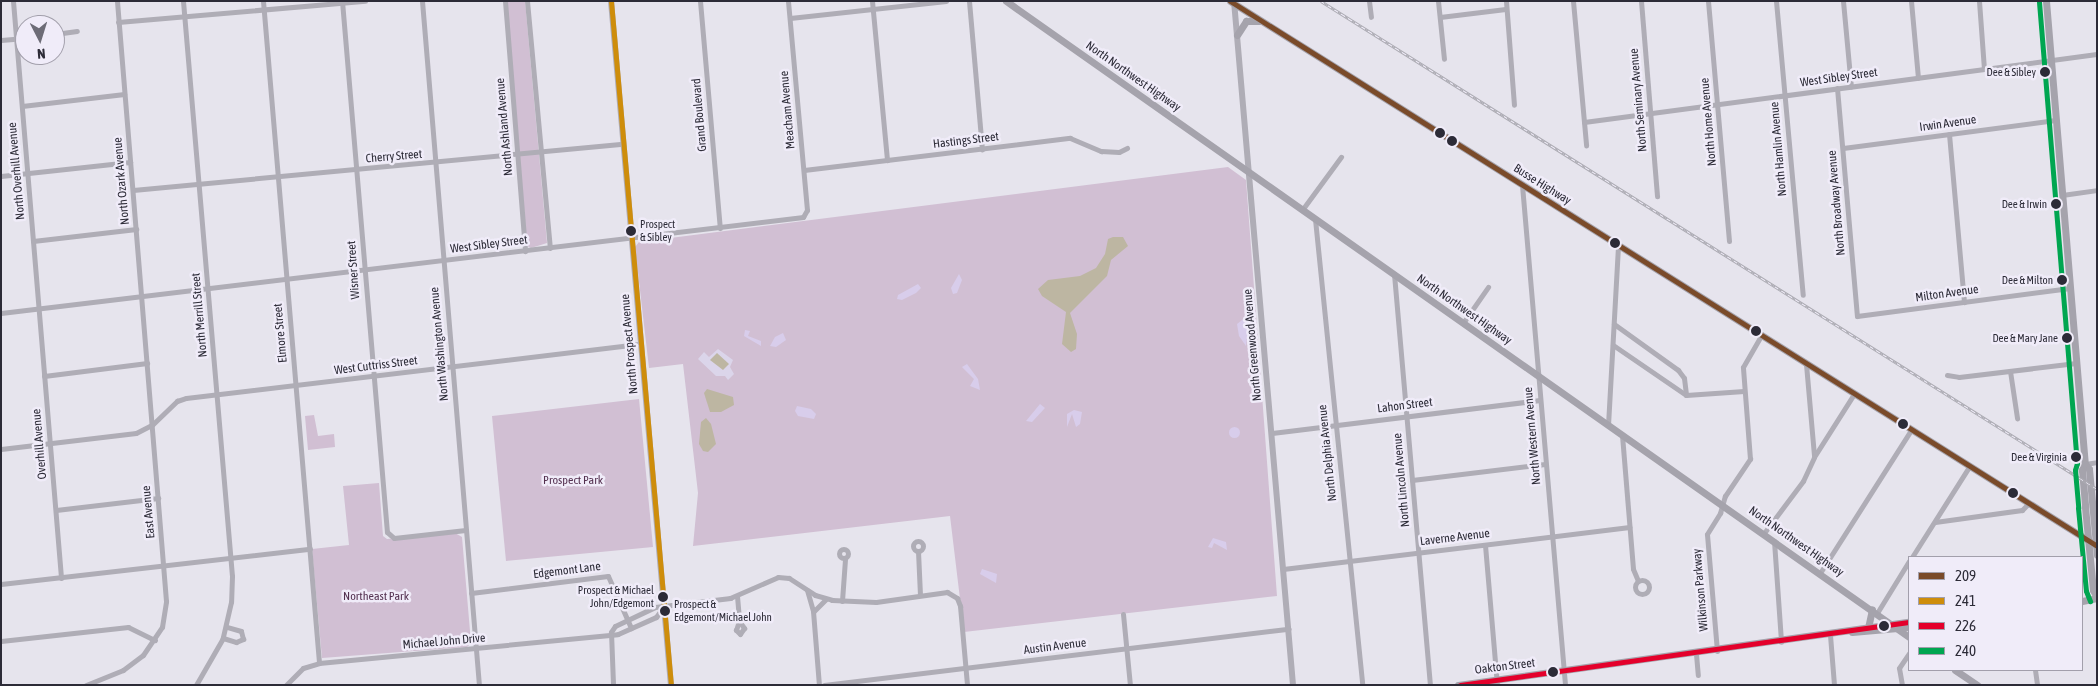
<!DOCTYPE html>
<style>
body{margin:0}
#map{position:relative;width:2098px;height:686px;overflow:hidden;background:#e6e4ed;font-family:"Asap Condensed",sans-serif}
div>[style]{position:absolute}
[style*='--x']{left:calc(var(--x)*1px);top:calc(var(--y)*1px);width:calc(var(--w)*1px);rotate:calc(var(--a)*1deg)}
.green>*{inset:0;background:#d1bfd3}
.sand>*{inset:0;background:#d8cdeb}
.round{border-radius:50%}
.plaza>*{inset:0;background:#dbd5ea}
.water>*{inset:0;background:#bdb6a2}
.minor>*{height:5px;margin:-2.5px;padding:0 2.5px;transform-origin:2.5px;border-radius:2.5px;background:#afadb6}
.minor>.ring{margin:-2.5px;padding:0;box-sizing:content-box;background:none;border:5px solid #afadb6;border-radius:50%}
.tertiary>*{height:6px;margin:-3px;padding:0 3px;transform-origin:3px;border-radius:3px;background:#afadb6}
.secondary>*{height:7px;margin:-3.5px;padding:0 3.5px;transform-origin:3.5px;border-radius:3.5px;background:#a5a3ac}
.rail>*{height:3px;margin-top:-1.5px;transform-origin:0;background:repeating-linear-gradient(90deg,#f0ecf9 0 4px,#abaab2 0 8px);box-sizing:border-box;border-block:1px solid #abaab2}
.bus-1>*{height:5px;margin:-2.5px;padding:0 2.5px;transform-origin:2.5px;border-radius:2.5px;background:#7a4b2a}
.bus-2>*{height:5px;margin:-2.5px;padding:0 2.5px;transform-origin:2.5px;border-radius:2.5px;background:#ce8d0b}
.bus-3>*{height:5px;margin:-2.5px;padding:0 2.5px;transform-origin:2.5px;border-radius:2.5px;background:#e4002b}
.bus-4>*{height:5px;margin:-2.5px;padding:0 2.5px;transform-origin:2.5px;border-radius:2.5px;background:#00a651}
.dots>*{width:14px;height:14px;translate:-50% -50%;box-sizing:border-box;border:2px solid #f0ecf9;border-radius:50%}
span{translate:-50% -50%;white-space:nowrap;text-align:center;line-height:1.15;-webkit-text-stroke:5px #f0ecf9;paint-order:stroke}
.bus-label{font-size:11px;color:#2c2b37}
.right{translate:-100% -50%;text-align:right}
.left{translate:0 -50%;text-align:left}
.street-label{font-size:12px;color:#2c2b37}
.park-label{font-size:12px;color:#543150}
.frame{position:absolute;inset:0;border:2px solid #2c2b37;pointer-events:none}
.legend{position:absolute;left:1908px;top:556px;width:175px;height:115px;box-sizing:border-box;background:#f0ecf9;border:1px solid #a29fab;margin:0;padding:6px 9px;list-style:none;font-size:15px;color:#2c2b37}
.legend li{display:flex;align-items:center;gap:10px;height:25px}
.legend b{width:25px;border:1px solid #a29fab}
.north{position:absolute;left:15px;top:15px;width:50px;height:50px;box-sizing:border-box;background:#f0ecf9;border:1px solid #a29fab;border-radius:50%;rotate:175deg;font-size:14px;font-weight:700;line-height:20px;text-align:center;color:#2c2b37}
.north::after{content:'';display:block;margin:auto;width:18px;height:22px;background:#6d6c77;clip-path:polygon(50% 0,100% 100%,50% 72%,0 100%)}
</style>
<div id="map">
<div class="green">
<div style="clip-path:polygon(507px 1px,525px 1px,547px 243px,531px 248px,527px 246px)"></div>
<div style="clip-path:polygon(1228px 167px,1246px 180px,1277px 596px,964px 632px,950px 516px,693px 546px,698px 493px,683px 364px,649px 368px,635px 247px,639px 242px)"></div>
<div style="clip-path:polygon(639px 399px,653px 547px,506px 561px,492px 416px)"></div>
<div style="clip-path:polygon(314px 415px,318px 436px,334px 434px,335px 447px,308px 450px,305px 416px)"></div>
<div style="clip-path:polygon(379px 483px,383px 536px,387px 539px,455px 533px,462px 537px,471px 643px,467px 647px,322px 658px,312px 549px,349px 545px,343px 486px)"></div>
</div>
<div class="sand">
<div style="clip-path:polygon(959px 274px,962px 280px,957px 293px,953px 294px,951px 288px)"></div>
<div style="clip-path:polygon(918px 284px,921px 288px,916px 293px,902px 300px,897px 299px,898px 295px)"></div>
<div style="clip-path:polygon(1246px 317px,1249px 319px,1246px 346px,1239px 336px,1237px 324px)"></div>
<div style="clip-path:polygon(745px 330px,750px 331px,748px 336px,761px 341px,761px 346px,744px 336px)"></div>
<div style="clip-path:polygon(783px 333px,786px 340px,776px 347px,770px 346px,775px 337px)"></div>
<div style="clip-path:polygon(967px 364px,978px 379px,980px 390px,970px 386px,974px 379px,962px 367px)"></div>
<div style="clip-path:polygon(1040px 404px,1045px 408px,1032px 422px,1026px 421px)"></div>
<div style="clip-path:polygon(797px 406px,811px 409px,816px 414px,814px 419px,798px 416px,795px 411px)"></div>
<div style="clip-path:polygon(1074px 410px,1082px 412px,1080px 424px,1076px 427px,1072px 414px,1067px 427px,1067px 414px)"></div>
<div class="round" style="left:1228.5px;top:426.5px;width:11px;height:11px"></div>
<div style="clip-path:polygon(1213px 538px,1226px 542px,1227px 550px,1214px 543px,1212px 548px,1208px 547px)"></div>
<div style="clip-path:polygon(982px 569px,997px 574px,996px 583px,980px 574px)"></div>
</div>
<div class="plaza">
<div style="clip-path:polygon(718px 349px,733px 360px,730px 367px,734px 374px,728px 380px,725px 376px,716px 376px,698px 359px,704px 352px,709px 357px)"></div>
</div>
<div class="water">
<div style="clip-path:polygon(1113px 237px,1123px 237px,1128px 246px,1111px 260px,1107px 276px,1070px 313px,1077px 334px,1076px 349px,1071px 352px,1062px 344px,1066px 312px,1042px 296px,1038px 289px,1048px 280px,1080px 276px,1096px 268px,1105px 254px,1108px 239px)"></div>
<div style="clip-path:polygon(717px 353px,729px 364px,723px 370px,710px 360px)"></div>
<div style="clip-path:polygon(707px 389px,733px 397px,734px 405px,721px 412px,710px 412px,704px 393px)"></div>
<div style="clip-path:polygon(706px 418px,711px 424px,716px 444px,708px 452px,703px 451px,699px 444px,701px 422px)"></div>
</div>
<div class="minor">
<div style="--x:13;--y:1;--w:579;--a:85.24"></div>
<div style="--x:183;--y:1;--w:577;--a:85.13"></div>
<div style="--x:232;--y:576;--w:26;--a:92"></div>
<div style="--x:231;--y:602;--w:37;--a:103"></div>
<div style="--x:223;--y:638;--w:54;--a:119.9"></div>
<div style="--x:263;--y:1;--w:664;--a:85.16"></div>
<div style="--x:342;--y:1;--w:533;--a:85.16"></div>
<div style="--x:387;--y:532;--w:9;--a:41"></div>
<div style="--x:394;--y:538;--w:72;--a:-6.3"></div>
<div style="--x:422;--y:1;--w:686;--a:85.24"></div>
<div style="--x:505;--y:1;--w:251;--a:85.4"></div>
<div style="--x:527;--y:1;--w:248;--a:84.7"></div>
<div style="--x:700;--y:1;--w:228;--a:85"></div>
<div style="--x:872;--y:1;--w:160;--a:84.6"></div>
<div style="--x:969;--y:1;--w:149;--a:85"></div>
<div style="--x:1369;--y:1;--w:16;--a:83"></div>
<div style="--x:1438;--y:1;--w:58;--a:84.1"></div>
<div style="--x:1506;--y:1;--w:104;--a:85.6"></div>
<div style="--x:1573;--y:1;--w:145;--a:84.8"></div>
<div style="--x:1641;--y:1;--w:196;--a:85.3"></div>
<div style="--x:1708;--y:1;--w:241;--a:85"></div>
<div style="--x:1776;--y:1;--w:295;--a:84.8"></div>
<div style="--x:1843;--y:1;--w:86;--a:84.7"></div>
<div style="--x:1911;--y:1;--w:77;--a:84.8"></div>
<div style="--x:1979;--y:1;--w:68;--a:85.8"></div>
<div style="--x:1440;--y:17;--w:66;--a:-6.9"></div>
<div style="--x:790;--y:18;--w:157;--a:-6.2"></div>
<div style="--x:118;--y:22;--w:248;--a:-4.9"></div>
<div style="--x:55;--y:34;--w:22;--a:-8"></div>
<div style="--x:1;--y:40;--w:24;--a:-5"></div>
<div style="--x:1837;--y:88;--w:229;--a:85"></div>
<div style="--x:1857;--y:316;--w:215;--a:-7.5"></div>
<div style="--x:22;--y:106;--w:103;--a:-6.7"></div>
<div style="--x:1584;--y:122;--w:517;--a:-7.55"></div>
<div style="--x:1949;--y:134;--w:169;--a:84.9"></div>
<div style="--x:1843;--y:148;--w:214;--a:-7.5"></div>
<div style="--x:804;--y:170;--w:268;--a:-6.9"></div>
<div style="--x:1070;--y:138;--w:34;--a:23"></div>
<div style="--x:1101;--y:151;--w:18;--a:3"></div>
<div style="--x:1119;--y:152;--w:9;--a:-27"></div>
<div style="--x:1;--y:176;--w:130;--a:-6.2"></div>
<div style="--x:1522;--y:185;--w:502;--a:85.08"></div>
<div style="--x:133;--y:190;--w:492;--a:-5.4"></div>
<div style="--x:2062;--y:195;--w:35;--a:-8"></div>
<div style="--x:1302;--y:210;--w:66;--a:-53.7"></div>
<div style="--x:1315;--y:219;--w:468;--a:84.2"></div>
<div style="--x:33;--y:241;--w:104;--a:-6.6"></div>
<div style="--x:1394;--y:274;--w:413;--a:85"></div>
<div style="--x:1;--y:313;--w:808;--a:-6.83"></div>
<div style="--x:803;--y:217;--w:8;--a:-60"></div>
<div style="--x:807;--y:210;--w:210;--a:-95.2"></div>
<div style="--x:1463;--y:323;--w:44;--a:-55.2"></div>
<div style="--x:1614;--y:324;--w:79;--a:35.7"></div>
<div style="--x:1678;--y:370;--w:10;--a:53"></div>
<div style="--x:1684;--y:378;--w:17;--a:83"></div>
<div style="--x:1613;--y:345;--w:88;--a:34.4"></div>
<div style="--x:1686;--y:395;--w:58;--a:-3.9"></div>
<div style="--x:1806;--y:364;--w:92;--a:85"></div>
<div style="--x:2010;--y:371;--w:48;--a:81.5"></div>
<div style="--x:1947;--y:375;--w:12;--a:9"></div>
<div style="--x:1959;--y:377;--w:118;--a:-6.8"></div>
<div style="--x:44;--y:376;--w:104;--a:-7.2"></div>
<div style="--x:1608;--y:425;--w:179;--a:-86.8"></div>
<div style="--x:1272;--y:433;--w:270;--a:-7"></div>
<div style="--x:1622;--y:435;--w:134;--a:85.3"></div>
<div style="--x:1633;--y:569;--w:13;--a:67"></div>
<div style="--x:1;--y:449;--w:136;--a:-6.8"></div>
<div style="--x:136;--y:433;--w:18;--a:-27"></div>
<div style="--x:152;--y:425;--w:35;--a:-44"></div>
<div style="--x:177;--y:401;--w:9;--a:-18"></div>
<div style="--x:186;--y:398;--w:458;--a:-6.8"></div>
<div style="--x:2085;--y:464;--w:12;--a:-9"></div>
<div style="--x:1412;--y:480;--w:134;--a:-6.9"></div>
<div style="--x:56;--y:510;--w:103;--a:-6.7"></div>
<div style="--x:1935;--y:522;--w:88;--a:-7.9"></div>
<div style="--x:2022;--y:510;--w:8;--a:-45"></div>
<div style="--x:1764;--y:533;--w:65;--a:-53.1"></div>
<div style="--x:1803;--y:481;--w:26;--a:-65"></div>
<div style="--x:1814;--y:457;--w:75;--a:-57.6"></div>
<div style="--x:1774;--y:541;--w:101;--a:86"></div>
<div class="ring" style="left:913px;top:541px;width:5px;height:5px"></div>
<div style="--x:1485;--y:545;--w:141;--a:85.1"></div>
<div class="ring" style="left:839.5px;top:549.5px;width:4px;height:4px"></div>
<div style="--x:918;--y:551;--w:44;--a:87.4"></div>
<div style="--x:1912;--y:557;--w:107;--a:-57.7"></div>
<div style="--x:1283;--y:569;--w:349;--a:-6.9"></div>
<div style="--x:1820;--y:573;--w:169;--a:-57.5"></div>
<div class="ring" style="left:1635px;top:580px;width:9px;height:9px"></div>
<div style="--x:1;--y:584;--w:311;--a:-6.5"></div>
<div style="--x:807;--y:590;--w:22;--a:74"></div>
<div style="--x:813;--y:611;--w:74;--a:85.4"></div>
<div style="--x:471;--y:593;--w:138;--a:-7.1"></div>
<div style="--x:608;--y:576;--w:57;--a:66.1"></div>
<div style="--x:737;--y:596;--w:25;--a:85"></div>
<div style="--x:739;--y:621;--w:9;--a:54"></div>
<div style="--x:744;--y:628;--w:7;--a:124"></div>
<div style="--x:740;--y:634;--w:6;--a:-135"></div>
<div style="--x:736;--y:630;--w:9;--a:-72"></div>
<div style="--x:842;--y:601;--w:42;--a:-85.9"></div>
<div style="--x:814;--y:611;--w:17;--a:-45"></div>
<div style="--x:1877;--y:613;--w:61;--a:-58.4"></div>
<div style="--x:1123;--y:614;--w:71;--a:84.4"></div>
<div style="--x:611;--y:632;--w:7;--a:-56"></div>
<div style="--x:615;--y:626;--w:44;--a:-25.4"></div>
<div style="--x:655;--y:607;--w:76;--a:-6.8"></div>
<div style="--x:730;--y:598;--w:52;--a:-23.6"></div>
<div style="--x:778;--y:577;--w:11;--a:5"></div>
<div style="--x:789;--y:578;--w:31;--a:33"></div>
<div style="--x:815;--y:595;--w:18;--a:16"></div>
<div style="--x:832;--y:600;--w:44;--a:2.6"></div>
<div style="--x:876;--y:602;--w:72;--a:-8"></div>
<div style="--x:947;--y:592;--w:12;--a:31"></div>
<div style="--x:957;--y:598;--w:9;--a:69"></div>
<div style="--x:960;--y:606;--w:79;--a:84.9"></div>
<div style="--x:611;--y:632;--w:53;--a:87.8"></div>
<div style="--x:1830;--y:635;--w:50;--a:85.4"></div>
<div style="--x:223;--y:638;--w:14;--a:17"></div>
<div style="--x:236;--y:642;--w:8;--a:-23"></div>
<div style="--x:243;--y:639;--w:8;--a:-104"></div>
<div style="--x:241;--y:631;--w:15;--a:-164"></div>
<div style="--x:1;--y:641;--w:128;--a:-6.3"></div>
<div style="--x:128;--y:627;--w:30;--a:26"></div>
<div style="--x:1717;--y:651;--w:117;--a:-94.9"></div>
<div style="--x:1707;--y:534;--w:25;--a:-58"></div>
<div style="--x:1720;--y:513;--w:18;--a:-74"></div>
<div style="--x:1725;--y:496;--w:45;--a:-56"></div>
<div style="--x:1750;--y:459;--w:92;--a:-94.4"></div>
<div style="--x:1743;--y:367;--w:36;--a:-60"></div>
<div style="--x:1696;--y:654;--w:21;--a:85"></div>
<div style="--x:2035;--y:670;--w:15;--a:82"></div>
<div style="--x:86;--y:685;--w:40;--a:-22"></div>
<div style="--x:123;--y:670;--w:25;--a:-37"></div>
<div style="--x:143;--y:655;--w:34;--a:-56"></div>
<div style="--x:162;--y:627;--w:26;--a:-81"></div>
<div style="--x:166;--y:601;--w:602;--a:-94.67"></div>
<div style="--x:286;--y:685;--w:24;--a:-45"></div>
<div style="--x:303;--y:668;--w:17;--a:-17"></div>
<div style="--x:319;--y:663;--w:300;--a:-5.5"></div>
<div style="--x:618;--y:634;--w:42;--a:-24.1"></div>
<div style="--x:656;--y:617;--w:14;--a:-54"></div>
<div style="--x:824;--y:685;--w:468;--a:-6.9"></div>
<div style="--x:1902;--y:685;--w:17;--a:-100"></div>
<div style="--x:1899;--y:668;--w:18;--a:-56"></div>
</div>
<div class="tertiary">
<div style="--x:611;--y:1;--w:687;--a:84.99"></div>
<div style="--x:1234;--y:1;--w:687;--a:85.07"></div>
</div>
<div class="secondary">
<div style="--x:1006;--y:1;--w:1104;--a:35.16"></div>
<div style="--x:1230;--y:1;--w:1024;--a:32.15"></div>
<div style="--x:2046;--y:1;--w:465;--a:85.2"></div>
<div style="--x:2085;--y:464;--w:7;--a:117"></div>
<div style="--x:2082;--y:470;--w:37;--a:85"></div>
<div style="--x:2085;--y:507;--w:83;--a:84.5"></div>
<div style="--x:2093;--y:590;--w:9;--a:63"></div>
<div style="--x:1237;--y:35;--w:17;--a:-57"></div>
<div style="--x:1246;--y:21;--w:13;--a:0"></div>
<div style="--x:2085;--y:464;--w:6;--a:51"></div>
<div style="--x:2089;--y:469;--w:86;--a:84.7"></div>
<div style="--x:2082;--y:601;--w:15;--a:-11"></div>
<div style="--x:1868;--y:628;--w:19;--a:-78"></div>
<div style="--x:1852;--y:632;--w:57;--a:-5"></div>
<div style="--x:1955;--y:670;--w:27;--a:34"></div>
<div style="--x:1458;--y:685;--w:455;--a:-8"></div>
</div>
<div class="rail">
<div style="--x:1321;--y:1;--w:917;--a:32.16"></div>
</div>
<div class="bus-1">
<div style="--x:1230;--y:1;--w:1024;--a:32.15"></div>
</div>
<div class="bus-2">
<div style="--x:611;--y:1;--w:687;--a:84.99"></div>
</div>
<div class="bus-3">
<div style="--x:1460;--y:685;--w:453;--a:-8"></div>
</div>
<div class="bus-4">
<div style="--x:2039;--y:2;--w:463;--a:85.3"></div>
<div style="--x:2077;--y:463;--w:7;--a:106"></div>
<div style="--x:2075;--y:470;--w:38;--a:85"></div>
<div style="--x:2078;--y:508;--w:83;--a:84.5"></div>
<div style="--x:2086;--y:591;--w:11;--a:68"></div>
</div>
<div class="dots">
<div style="left:2045px;top:72px;background:#2c2b37"></div>
<div style="left:1440px;top:133px;background:#2c2b37"></div>
<div style="left:1452px;top:141px;background:#2c2b37"></div>
<div style="left:2056px;top:204px;background:#2c2b37"></div>
<div style="left:631px;top:231px;background:#2c2b37"></div>
<div style="left:1615px;top:243px;background:#2c2b37"></div>
<div style="left:2062px;top:280px;background:#2c2b37"></div>
<div style="left:1756px;top:331px;background:#2c2b37"></div>
<div style="left:2067px;top:338px;background:#2c2b37"></div>
<div style="left:1903px;top:424px;background:#2c2b37"></div>
<div style="left:2076px;top:457px;background:#2c2b37"></div>
<div style="left:2013px;top:493px;background:#2c2b37"></div>
<div style="left:663px;top:597px;background:#2c2b37"></div>
<div style="left:665px;top:611px;background:#2c2b37"></div>
<div style="left:1884px;top:626px;background:#2c2b37"></div>
<div style="left:1553px;top:672px;background:#2c2b37"></div>
</div>
<div class="bus-label">
<span class="right" style="left:2036px;top:72px">Dee &amp; Sibley</span>
<span class="right" style="left:2047px;top:204px">Dee &amp; Irwin</span>
<span class="left" style="left:640px;top:231px">Prospect<br>&amp; Sibley</span>
<span class="right" style="left:2053px;top:280px">Dee &amp; Milton</span>
<span class="right" style="left:2058px;top:338px">Dee &amp; Mary Jane</span>
<span class="right" style="left:2067px;top:457px">Dee &amp; Virginia</span>
<span class="right" style="left:654px;top:597px">Prospect &amp; Michael<br>John/Edgemont</span>
<span class="left" style="left:674px;top:611px">Prospect &amp;<br>Edgemont/Michael John</span>
</div>
<div class="street-label">
<span style="left:1133px;top:77px;rotate:35deg">North Northwest Highway</span>
<span style="left:1839px;top:78px;rotate:-8deg">West Sibley Street</span>
<span style="left:1639px;top:100px;rotate:-95deg">North Seminary Avenue</span>
<span style="left:788px;top:110px;rotate:-95deg">Meacham Avenue</span>
<span style="left:700px;top:115px;rotate:-95deg">Grand Boulevard</span>
<span style="left:1709px;top:122px;rotate:-95deg">North Home Avenue</span>
<span style="left:1948px;top:124px;rotate:-8deg">Irwin Avenue</span>
<span style="left:505px;top:127px;rotate:-95deg">North Ashland Avenue</span>
<span style="left:966px;top:141px;rotate:-7deg">Hastings Street</span>
<span style="left:1779px;top:149px;rotate:-95deg">North Hamlin Avenue</span>
<span style="left:394px;top:157px;rotate:-5deg">Cherry Street</span>
<span style="left:17px;top:171px;rotate:-95deg">North Overhill Avenue</span>
<span style="left:122px;top:181px;rotate:-95deg">North Ozark Avenue</span>
<span style="left:1542px;top:185px;rotate:32deg">Busse Highway</span>
<span style="left:1837px;top:203px;rotate:-95deg">North Broadway Avenue</span>
<span style="left:489px;top:245px;rotate:-7deg">West Sibley Street</span>
<span style="left:354px;top:270px;rotate:-94deg">Wisner Street</span>
<span style="left:1947px;top:294px;rotate:-8deg">Milton Avenue</span>
<span style="left:1464px;top:310px;rotate:35deg">North Northwest Highway</span>
<span style="left:200px;top:315px;rotate:-95deg">North Merrill Street</span>
<span style="left:281px;top:333px;rotate:-95deg">Elmore Street</span>
<span style="left:440px;top:344px;rotate:-95deg">North Washington Avenue</span>
<span style="left:630px;top:344px;rotate:-95deg">North Prospect Avenue</span>
<span style="left:1253px;top:345px;rotate:-95deg">North Greenwood Avenue</span>
<span style="left:376px;top:366px;rotate:-7deg">West Cuttriss Street</span>
<span style="left:1405px;top:406px;rotate:-7deg">Lahon Street</span>
<span style="left:1533px;top:436px;rotate:-95deg">North Western Avenue</span>
<span style="left:40px;top:444px;rotate:-95deg">Overhill Avenue</span>
<span style="left:1328px;top:453px;rotate:-96deg">North Delphia Avenue</span>
<span style="left:1402px;top:480px;rotate:-95deg">North Lincoln Avenue</span>
<span style="left:149px;top:512px;rotate:-95deg">East Avenue</span>
<span style="left:1455px;top:538px;rotate:-7deg">Laverne Avenue</span>
<span style="left:1796px;top:542px;rotate:35deg">North Northwest Highway</span>
<span style="left:567px;top:571px;rotate:-7deg">Edgemont Lane</span>
<span style="left:1701px;top:590px;rotate:-95deg">Wilkinson Parkway</span>
<span style="left:444px;top:642px;rotate:-5deg">Michael John Drive</span>
<span style="left:1055px;top:647px;rotate:-7deg">Austin Avenue</span>
<span style="left:1505px;top:667px;rotate:-7deg">Oakton Street</span>
</div>
<div class="park-label">
<span style="left:573px;top:481px">Prospect Park</span>
<span style="left:376px;top:597px">Northeast Park</span>
</div>
<div class="frame"></div>
<ul class="legend">
<li><b style="height:6px;background:#7a4b2a"></b>209</li>
<li><b style="height:6px;background:#ce8d0b"></b>241</li>
<li><b style="height:6px;background:#e4002b"></b>226</li>
<li><b style="height:6px;background:#00a651"></b>240</li>
</ul>
<div class="north">N</div>
</div>
